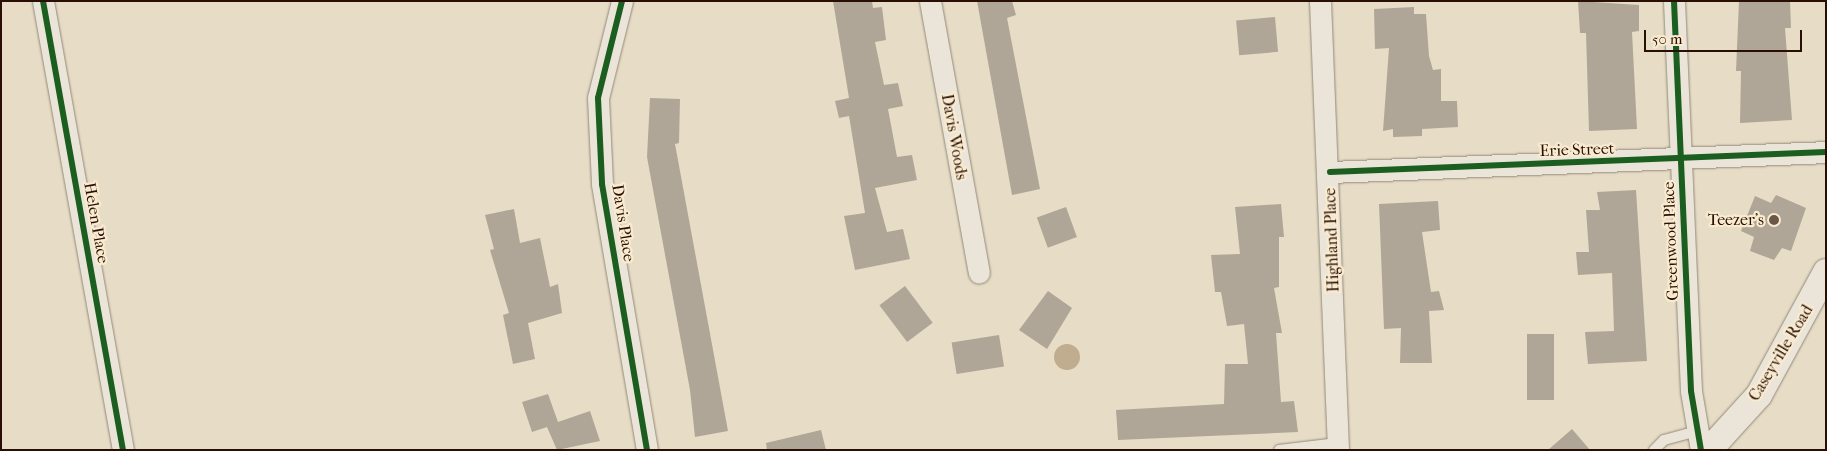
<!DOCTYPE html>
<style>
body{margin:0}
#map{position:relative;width:1827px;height:451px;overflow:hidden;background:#e7dcc5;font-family:"IM FELL French Canon",serif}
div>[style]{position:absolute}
.water>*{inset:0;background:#c0ad90}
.round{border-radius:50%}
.building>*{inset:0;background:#afa697;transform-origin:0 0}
.roads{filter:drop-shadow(0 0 1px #93897b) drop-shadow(0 0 1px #93897b)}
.service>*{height:10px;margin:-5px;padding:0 5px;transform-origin:5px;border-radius:5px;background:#ebe5d9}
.minor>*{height:21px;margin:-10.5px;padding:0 10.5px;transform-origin:10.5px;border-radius:10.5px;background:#ebe5d9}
.tertiary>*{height:26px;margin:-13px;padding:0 13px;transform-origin:13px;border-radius:13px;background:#ebe5d9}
.cycleway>*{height:6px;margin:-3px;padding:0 3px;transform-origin:3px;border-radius:3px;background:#1b5e20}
.dots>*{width:14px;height:14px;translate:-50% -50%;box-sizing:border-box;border:2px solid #f9ebd0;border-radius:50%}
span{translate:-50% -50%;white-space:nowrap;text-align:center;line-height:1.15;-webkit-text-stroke:4.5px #f9ebd0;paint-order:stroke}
.street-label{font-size:16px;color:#280e03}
.poi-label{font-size:16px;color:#280e03}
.right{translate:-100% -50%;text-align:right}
.frame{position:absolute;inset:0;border:2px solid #280e03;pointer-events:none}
.scale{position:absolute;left:1644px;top:30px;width:158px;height:22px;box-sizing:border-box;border:2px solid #280e03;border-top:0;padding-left:6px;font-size:15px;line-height:18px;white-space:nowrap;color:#280e03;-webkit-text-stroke:4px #f9ebd0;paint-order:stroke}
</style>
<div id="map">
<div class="water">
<div class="round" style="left:1054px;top:344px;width:26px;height:26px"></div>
</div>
<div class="building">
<div style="clip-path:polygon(833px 1px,872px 1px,873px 8px,882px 7px,886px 40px,875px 42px,884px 85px,898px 83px,903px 106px,888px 109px,897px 157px,912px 155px,917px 180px,875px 188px,887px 232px,903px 229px,910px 259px,855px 270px,844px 216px,865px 213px,849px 116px,839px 118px,835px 101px,849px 98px)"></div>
<div style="clip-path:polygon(977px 1px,1012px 1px,1016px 15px,1007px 18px,1040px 189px,1012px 195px)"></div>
<div style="clip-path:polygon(1578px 1px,1639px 5px,1639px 31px,1632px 32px,1637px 129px,1589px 131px,1586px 33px,1580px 33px)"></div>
<div style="clip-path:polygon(1739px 1px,1790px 1px,1791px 28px,1785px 28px,1792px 120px,1740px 123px,1741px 71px,1736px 71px)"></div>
<div style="clip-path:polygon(1414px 7px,1414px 14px,1426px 14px,1429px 56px,1433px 70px,1441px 69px,1441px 101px,1457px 101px,1458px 127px,1422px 129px,1422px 136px,1393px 137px,1393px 129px,1383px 131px,1389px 48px,1375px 49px,1374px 9px)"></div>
<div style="left:1275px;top:17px;width:35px;height:39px;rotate:85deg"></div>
<div style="clip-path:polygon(650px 98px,680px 99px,679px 143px,675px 144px,728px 431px,695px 437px,690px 390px,647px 157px)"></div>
<div style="clip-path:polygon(1636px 190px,1647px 361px,1588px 364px,1585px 332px,1614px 331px,1612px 273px,1578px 275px,1576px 252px,1589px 252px,1586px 210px,1600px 210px,1597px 192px)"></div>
<div style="clip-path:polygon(1776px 195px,1806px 208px,1791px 251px,1782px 248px,1774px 260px,1750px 251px,1754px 237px,1741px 231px,1755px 196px,1771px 203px)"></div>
<div style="clip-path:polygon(1438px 201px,1440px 230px,1422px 232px,1431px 292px,1439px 291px,1444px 310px,1429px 311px,1432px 363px,1400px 363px,1401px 328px,1384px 329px,1379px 204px)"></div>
<div style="clip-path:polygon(1281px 204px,1284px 237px,1279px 237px,1279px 287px,1274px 288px,1282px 333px,1276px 333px,1281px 402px,1294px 401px,1298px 432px,1118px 440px,1116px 410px,1224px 404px,1225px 364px,1248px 364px,1244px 324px,1227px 326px,1221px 292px,1215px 292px,1211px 255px,1240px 254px,1235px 207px)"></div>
<div style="left:1066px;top:207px;width:32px;height:31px;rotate:70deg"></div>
<div style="clip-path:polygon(514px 209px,520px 243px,540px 238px,550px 287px,558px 284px,562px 313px,528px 323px,535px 359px,513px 364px,503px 315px,509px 313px,490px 250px,494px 249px,485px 215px)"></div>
<div style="left:905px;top:286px;width:46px;height:32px;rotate:53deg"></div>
<div style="clip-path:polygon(1048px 291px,1072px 308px,1047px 349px,1019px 330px)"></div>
<div style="left:1527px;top:334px;width:27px;height:66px"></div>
<div style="left:999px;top:335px;width:32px;height:48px;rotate:81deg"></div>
<div style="clip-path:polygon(548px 394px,558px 422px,590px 411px,600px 441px,557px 450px,547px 427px,532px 432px,522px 402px)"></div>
<div style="clip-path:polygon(1572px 429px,1590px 450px,1548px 450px)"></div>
<div style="clip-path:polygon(821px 430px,826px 450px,767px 450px,766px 443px)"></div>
</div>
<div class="roads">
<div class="service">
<div style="left:1279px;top:450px;width:59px;rotate:-6.8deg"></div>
<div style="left:1654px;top:450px;width:14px;rotate:-45deg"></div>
<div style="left:1664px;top:440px;width:35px;rotate:-15deg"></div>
</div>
<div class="minor">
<div style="left:43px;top:1px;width:456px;rotate:79.9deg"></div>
<div style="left:622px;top:1px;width:100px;rotate:103.9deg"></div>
<div style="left:598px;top:98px;width:86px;rotate:87.3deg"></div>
<div style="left:602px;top:184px;width:270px;rotate:80.4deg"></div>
<div style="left:930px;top:1px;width:276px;rotate:79.8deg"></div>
<div style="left:1320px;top:1px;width:449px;rotate:87.7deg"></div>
<div style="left:1674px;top:1px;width:390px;rotate:87.5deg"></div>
<div style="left:1691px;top:391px;width:60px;rotate:80.4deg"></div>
<div style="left:1330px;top:172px;width:496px;rotate:-2.3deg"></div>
</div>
<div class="tertiary">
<div style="left:1709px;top:450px;width:74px;rotate:-47.7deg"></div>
<div style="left:1759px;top:395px;width:140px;rotate:-61.4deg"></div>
</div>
</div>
<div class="cycleway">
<div style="left:43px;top:1px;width:456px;rotate:79.9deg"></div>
<div style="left:622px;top:1px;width:100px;rotate:103.9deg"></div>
<div style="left:598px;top:98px;width:86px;rotate:87.3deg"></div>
<div style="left:602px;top:184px;width:270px;rotate:80.4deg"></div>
<div style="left:1674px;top:1px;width:390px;rotate:87.5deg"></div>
<div style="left:1691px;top:391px;width:60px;rotate:80.4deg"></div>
<div style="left:1330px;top:172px;width:496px;rotate:-2.3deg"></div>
</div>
<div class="dots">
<div style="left:1774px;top:220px;background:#6b5647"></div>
</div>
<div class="street-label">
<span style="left:954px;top:137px;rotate:80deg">Davis Woods</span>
<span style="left:1577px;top:150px;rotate:-2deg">Erie Street</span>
<span style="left:96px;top:223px;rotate:80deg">Helen Place</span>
<span style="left:623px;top:223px;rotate:81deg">Davis Place</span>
<span style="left:1332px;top:240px;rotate:-92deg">Highland Place</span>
<span style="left:1671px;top:241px;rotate:-92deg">Greenwood Place</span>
<span style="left:1781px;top:353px;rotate:-59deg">Caseyville Road</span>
</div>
<div class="poi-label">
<span class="right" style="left:1764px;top:220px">Teezer's</span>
</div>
<div class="frame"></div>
<div class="scale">50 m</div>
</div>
